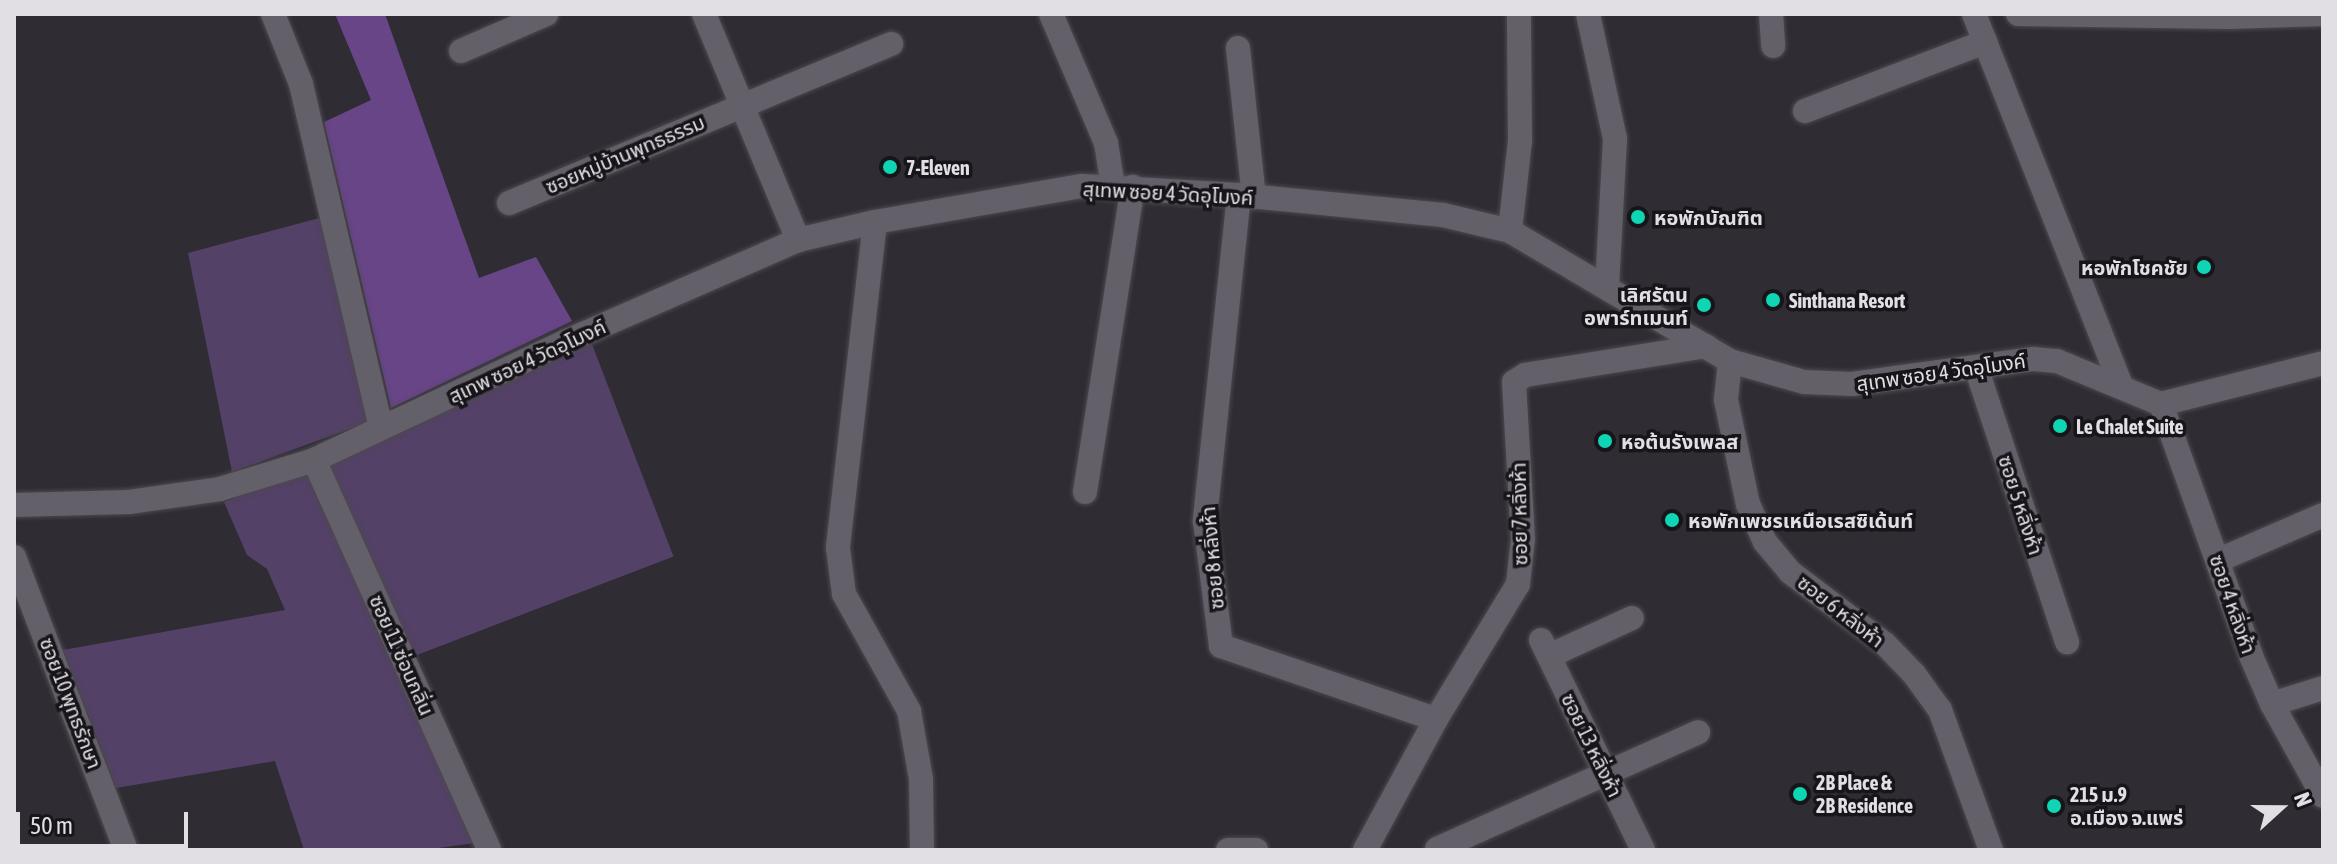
<!DOCTYPE html>
<meta charset="utf-8">
<style>
body{margin:0}
#map{position:relative;width:2337px;height:864px;overflow:hidden;background:#2f2c34;font-family:"Asap Condensed","Noto Sans Thai",sans-serif}
div>[style]{position:absolute}
.green>*{inset:0;background:#544167;transform-origin:0 0}
.forest>*{inset:0;background:#684587}
.roads{filter:drop-shadow(0 0 2px #4c494f) drop-shadow(0 0 2px #4c494f)}
.street>*{height:24px;margin:-12px;padding:0 12px;transform-origin:12px;border-radius:12px;background:#646069}
.dots>*{width:22px;height:22px;translate:-50% -50%;box-sizing:border-box;border:4px solid #171519;border-radius:50%}
span{translate:-50% -50%;white-space:nowrap;text-align:center;line-height:1.15;-webkit-text-stroke:7px #171519;paint-order:stroke}
.street-label{font-size:20px;color:#e1dfe4}
.poi-label{font-size:20px;color:#e1dfe4;font-weight:700}
.left{translate:0 -50%;text-align:left}
.right{translate:-100% -50%;text-align:right}
.frame{position:absolute;inset:0;border:16px solid #e1dfe4;pointer-events:none}
.north{position:absolute;left:2241px;top:768px;width:80px;height:80px;-webkit-text-stroke:6px #171519;paint-order:stroke;rotate:69deg;font-size:22px;font-weight:700;line-height:32px;text-align:center;color:#e1dfe4}
.north::after{content:'';display:block;margin:auto;width:28px;height:36px;background:#e1dfe4;clip-path:polygon(50% 0,100% 100%,50% 72%,0 100%)}
.scale{position:absolute;left:16px;top:812px;width:172px;height:36px;box-sizing:border-box;border:4px solid #e1dfe4;border-top:0;padding-left:10px;font-size:24px;line-height:28px;white-space:nowrap;color:#e1dfe4;-webkit-text-stroke:6px #171519;paint-order:stroke}
</style>
<div id="map">
<div class="green">
<div style="clip-path:polygon(323px 217px,371px 421px,232px 472px,188px 253px)"></div>
<div style="left:590px;top:339px;width:233px;height:292px;rotate:69deg"></div>
<div style="clip-path:polygon(310px 470px,475px 843px,424px 850px,304px 850px,275px 761px,116px 788px,63px 650px,285px 610px,267px 569px,247px 555px,224px 502px)"></div>
</div>
<div class="forest">
<div style="clip-path:polygon(335px 14px,385px 14px,479px 278px,536px 257px,572px 321px,391px 408px,324px 122px,371px 100px)"></div>
</div>
<div class="roads">
<div class="street">
<div style="left:273px;top:14px;width:75px;rotate:68.2deg"></div>
<div style="left:301px;top:84px;width:353px;rotate:76.9deg"></div>
<div style="left:704px;top:14px;width:245px;rotate:67.4deg"></div>
<div style="left:1051px;top:14px;width:140px;rotate:66.9deg"></div>
<div style="left:1106px;top:143px;width:44px;rotate:80.8deg"></div>
<div style="left:1588px;top:14px;width:128px;rotate:77.8deg"></div>
<div style="left:1615px;top:139px;width:147px;rotate:93.1deg"></div>
<div style="left:1771px;top:14px;width:32px;rotate:86deg"></div>
<div style="left:1974px;top:14px;width:400px;rotate:68.4deg"></div>
<div style="left:2018px;top:14px;width:210px;rotate:0.8deg"></div>
<div style="left:2228px;top:17px;width:95px;rotate:-1.8deg"></div>
<div style="left:1238px;top:48px;width:150px;rotate:83.9deg"></div>
<div style="left:461px;top:51px;width:93px;rotate:-23.5deg"></div>
<div style="left:1805px;top:111px;width:193px;rotate:-21deg"></div>
<div style="left:1239px;top:195px;width:328px;rotate:96deg"></div>
<div style="left:1205px;top:521px;width:126px;rotate:82.7deg"></div>
<div style="left:1221px;top:646px;width:227px;rotate:18.8deg"></div>
<div style="left:509px;top:203px;width:414px;rotate:-22.6deg"></div>
<div style="left:875px;top:222px;width:328px;rotate:96.5deg"></div>
<div style="left:838px;top:548px;width:46px;rotate:82.6deg"></div>
<div style="left:844px;top:594px;width:134px;rotate:60.9deg"></div>
<div style="left:909px;top:711px;width:69px;rotate:80deg"></div>
<div style="left:921px;top:779px;width:71px;rotate:89.2deg"></div>
<div style="left:1510px;top:231px;width:91px;rotate:-83.7deg"></div>
<div style="left:1520px;top:141px;width:127px;rotate:-90.5deg"></div>
<div style="left:1730px;top:361px;width:39px;rotate:96deg"></div>
<div style="left:1726px;top:400px;width:106px;rotate:78.1deg"></div>
<div style="left:1748px;top:504px;width:42px;rotate:65.9deg"></div>
<div style="left:1765px;top:542px;width:39px;rotate:50deg"></div>
<div style="left:1790px;top:572px;width:119px;rotate:37.2deg"></div>
<div style="left:1885px;top:644px;width:42px;rotate:46deg"></div>
<div style="left:1914px;top:674px;width:44px;rotate:54.2deg"></div>
<div style="left:1940px;top:710px;width:149px;rotate:70deg"></div>
<div style="left:1976px;top:367px;width:290px;rotate:71.7deg"></div>
<div style="left:2161px;top:404px;width:268px;rotate:70.3deg"></div>
<div style="left:2251px;top:656px;width:52px;rotate:66.4deg"></div>
<div style="left:2272px;top:704px;width:105px;rotate:61deg"></div>
<div style="left:314px;top:460px;width:427px;rotate:65.8deg"></div>
<div style="left:1085px;top:492px;width:309px;rotate:-81.1deg"></div>
<div style="left:14px;top:505px;width:115px;rotate:-1.5deg"></div>
<div style="left:129px;top:502px;width:92px;rotate:-8.1deg"></div>
<div style="left:220px;top:489px;width:98px;rotate:-17.1deg"></div>
<div style="left:314px;top:460px;width:280px;rotate:-25.2deg"></div>
<div style="left:567px;top:341px;width:252px;rotate:-23.6deg"></div>
<div style="left:798px;top:240px;width:79px;rotate:-13.2deg"></div>
<div style="left:875px;top:222px;width:210px;rotate:-9.9deg"></div>
<div style="left:1082px;top:186px;width:157px;rotate:3.3deg"></div>
<div style="left:1239px;top:195px;width:205px;rotate:5.6deg"></div>
<div style="left:1443px;top:215px;width:69px;rotate:13.4deg"></div>
<div style="left:1510px;top:231px;width:256px;rotate:30.6deg"></div>
<div style="left:1730px;top:361px;width:77px;rotate:15.8deg"></div>
<div style="left:1804px;top:382px;width:48px;rotate:2.4deg"></div>
<div style="left:1852px;top:384px;width:183px;rotate:-7.9deg"></div>
<div style="left:2033px;top:359px;width:24px;rotate:5deg"></div>
<div style="left:2057px;top:361px;width:113px;rotate:22.5deg"></div>
<div style="left:2161px;top:404px;width:167px;rotate:-14.2deg"></div>
<div style="left:14px;top:557px;width:314px;rotate:69.1deg"></div>
<div style="left:2219px;top:560px;width:113px;rotate:-23.4deg"></div>
<div style="left:1541px;top:640px;width:233px;rotate:64.1deg"></div>
<div style="left:1549px;top:656px;width:91px;rotate:-24.6deg"></div>
<div style="left:2272px;top:704px;width:53px;rotate:-17.4deg"></div>
<div style="left:1437px;top:849px;width:286px;rotate:-24.1deg"></div>
<div style="left:1228px;top:850px;width:28px"></div>
<div style="left:1365px;top:850px;width:149px;rotate:-61.5deg"></div>
<div style="left:1436px;top:719px;width:158px;rotate:-58.7deg"></div>
<div style="left:1518px;top:584px;width:45px;rotate:-83.7deg"></div>
<div style="left:1523px;top:539px;width:157px;rotate:-93.3deg"></div>
<div style="left:1514px;top:382px;width:13px;rotate:-32deg"></div>
<div style="left:1525px;top:375px;width:183px;rotate:-9.1deg"></div>
</div>
</div>
<div class="dots">
<div style="left:890px;top:167px;background:#0fd5b4"></div>
<div style="left:1638px;top:217px;background:#0fd5b4"></div>
<div style="left:2204px;top:267px;background:#0fd5b4"></div>
<div style="left:1773px;top:300px;background:#0fd5b4"></div>
<div style="left:1704px;top:305px;background:#0fd5b4"></div>
<div style="left:2060px;top:426px;background:#0fd5b4"></div>
<div style="left:1605px;top:441px;background:#0fd5b4"></div>
<div style="left:1672px;top:520px;background:#0fd5b4"></div>
<div style="left:1800px;top:794px;background:#0fd5b4"></div>
<div style="left:2054px;top:806px;background:#0fd5b4"></div>
</div>
<div class="street-label">
<span style="left:625px;top:154px;rotate:-23deg">ซอยหมู่บ้านพุทธธรรม</span>
<span style="left:1168px;top:193px;rotate:3deg">สุเทพ ซอย 4 วัดอุโมงค์</span>
<span style="left:527px;top:361px;rotate:-25deg">สุเทพ ซอย 4 วัดอุโมงค์</span>
<span style="left:1941px;top:372px;rotate:-8deg">สุเทพ ซอย 4 วัดอุโมงค์</span>
<span style="left:2021px;top:505px;rotate:72deg">ซอย 5 หลิ่งห้า</span>
<span style="left:1519px;top:514px;rotate:-91deg">ซอย 7 หลิ่งห้า</span>
<span style="left:1212px;top:558px;rotate:-95deg">ซอย 8 หลิ่งห้า</span>
<span style="left:2233px;top:604px;rotate:71deg">ซอย 4 หลิ่งห้า</span>
<span style="left:1841px;top:611px;rotate:38deg">ซอย 6 หลิ่งห้า</span>
<span style="left:402px;top:655px;rotate:66deg">ซอย 11 ซ่อนกลิ่น</span>
<span style="left:71px;top:703px;rotate:69deg">ซอย 10 พุทธรักษา</span>
<span style="left:1592px;top:745px;rotate:64deg">ซอย 13 หลิ่งห้า</span>
</div>
<div class="poi-label">
<span class="left" style="left:906px;top:167px">7-Eleven</span>
<span class="left" style="left:1654px;top:217px">หอพักบัณฑิต</span>
<span class="right" style="left:2188px;top:267px">หอพักโชคชัย</span>
<span class="right" style="left:1688px;top:306px">เลิศรัตน<br>อพาร์ทเมนท์</span>
<span class="left" style="left:1789px;top:300px">Sinthana Resort</span>
<span class="left" style="left:2076px;top:426px">Le Chalet Suite</span>
<span class="left" style="left:1621px;top:441px">หอต้นรังเพลส</span>
<span class="left" style="left:1688px;top:520px">หอพักเพชรเหนือเรสซิเด้นท์</span>
<span class="left" style="left:1816px;top:794px">2B Place &amp;<br>2B Residence</span>
<span class="left" style="left:2070px;top:806px">215 ม.9<br>อ.เมือง จ.แพร่</span>
</div>
<div class="frame"></div>
<div class="north">N</div>
<div class="scale">50 m</div>
</div>
